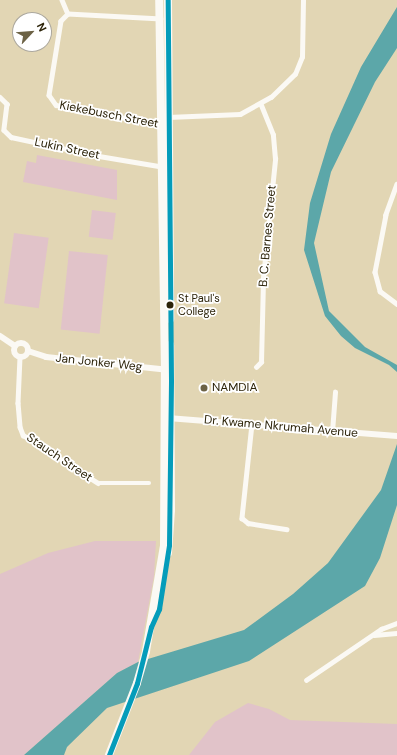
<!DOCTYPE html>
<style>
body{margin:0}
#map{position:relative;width:397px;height:755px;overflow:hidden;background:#e2d6b4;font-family:"DM Sans",sans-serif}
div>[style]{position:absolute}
.green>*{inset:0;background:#e1c3c9;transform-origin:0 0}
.water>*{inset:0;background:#5ca7a9}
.minor>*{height:4.5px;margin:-2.25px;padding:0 2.25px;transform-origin:2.25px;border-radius:2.25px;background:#fbf9f4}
.tertiary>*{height:5.5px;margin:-2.75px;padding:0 2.75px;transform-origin:2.75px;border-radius:2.75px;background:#fbf9f4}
.secondary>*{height:6px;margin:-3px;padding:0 3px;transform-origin:3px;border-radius:3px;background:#fbf9f4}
.secondary>.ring{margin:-3px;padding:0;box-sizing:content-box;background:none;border:6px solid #fbf9f4;border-radius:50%}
.trunk>*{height:8px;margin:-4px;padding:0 4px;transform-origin:4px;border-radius:4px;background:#fbf9f4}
.bus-1>*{height:5px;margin:-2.5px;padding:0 2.5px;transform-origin:2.5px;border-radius:2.5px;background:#049cba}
.dots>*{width:11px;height:11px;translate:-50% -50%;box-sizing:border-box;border:2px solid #fff;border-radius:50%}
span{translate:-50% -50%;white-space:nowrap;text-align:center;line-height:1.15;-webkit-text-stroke:3.5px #fff;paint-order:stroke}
.bus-label{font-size:11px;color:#2c2309}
.left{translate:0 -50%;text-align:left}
.street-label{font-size:12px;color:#2c2309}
.poi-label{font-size:12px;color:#2c2309}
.north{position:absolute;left:12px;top:12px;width:40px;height:40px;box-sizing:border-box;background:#fff;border:1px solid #aba79d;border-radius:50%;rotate:64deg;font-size:11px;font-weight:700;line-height:16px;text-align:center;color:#2c2309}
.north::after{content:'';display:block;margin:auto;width:14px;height:18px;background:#6c6245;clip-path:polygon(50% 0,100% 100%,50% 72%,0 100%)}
</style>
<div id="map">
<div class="green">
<div style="clip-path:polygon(37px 155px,117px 170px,117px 200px,23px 182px,27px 161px,36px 163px)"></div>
<div style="left:92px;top:210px;width:24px;height:27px;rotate:7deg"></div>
<div style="left:14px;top:233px;width:35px;height:71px;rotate:8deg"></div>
<div style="left:69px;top:251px;width:39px;height:79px;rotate:6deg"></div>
<div style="clip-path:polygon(95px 541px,156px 541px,154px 576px,138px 662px,117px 673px,24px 755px,0 755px,0 574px,48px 553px)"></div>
<div style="clip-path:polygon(248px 703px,269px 709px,290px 720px,397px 724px,397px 755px,189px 755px,215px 722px)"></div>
</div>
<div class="water">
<div style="clip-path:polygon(397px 7px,397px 48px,375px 82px,331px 172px,314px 243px,329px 311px,365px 347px,397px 365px,397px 372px,389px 365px,355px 348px,341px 336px,325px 316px,304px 250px,310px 203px,331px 134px,361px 67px)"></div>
<div style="clip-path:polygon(397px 444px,397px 505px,380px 558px,365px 586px,249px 661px,107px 708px,67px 747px,64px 755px,24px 755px,117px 673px,138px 662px,244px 630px,293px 594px,328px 563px,381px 490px)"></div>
</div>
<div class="minor">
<div style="left:62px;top:0;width:15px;rotate:67deg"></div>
<div style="left:161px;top:19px;width:93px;rotate:-176.9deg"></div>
<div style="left:68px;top:14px;width:10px;rotate:135deg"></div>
<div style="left:61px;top:21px;width:75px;rotate:99.2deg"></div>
<div style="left:49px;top:95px;width:12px;rotate:55deg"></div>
<div style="left:56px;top:105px;width:109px;rotate:10.6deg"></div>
<div style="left:0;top:97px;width:10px;rotate:45deg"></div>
<div style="left:7px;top:104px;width:26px;rotate:97deg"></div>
<div style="left:4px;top:130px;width:10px;rotate:45deg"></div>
<div style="left:11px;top:137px;width:90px;rotate:12.2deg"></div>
<div style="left:99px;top:156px;width:66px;rotate:9.6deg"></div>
<div style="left:168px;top:117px;width:72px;rotate:-2.4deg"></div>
<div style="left:240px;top:114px;width:35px;rotate:-29deg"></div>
<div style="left:271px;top:97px;width:33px;rotate:-44deg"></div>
<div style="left:295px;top:74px;width:18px;rotate:-68deg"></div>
<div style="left:302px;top:57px;width:57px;rotate:-89deg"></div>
<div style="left:397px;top:184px;width:33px;rotate:110deg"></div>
<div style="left:386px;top:215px;width:58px;rotate:100.9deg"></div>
<div style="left:375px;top:272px;width:20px;rotate:75deg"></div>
<div style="left:380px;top:291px;width:21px;rotate:37deg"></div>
<div style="left:20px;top:357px;width:46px;rotate:92.5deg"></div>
<div style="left:18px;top:403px;width:24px;rotate:85deg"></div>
<div style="left:20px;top:427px;width:9px;rotate:69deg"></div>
<div style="left:23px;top:435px;width:89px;rotate:32.6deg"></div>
<div style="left:98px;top:483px;width:51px"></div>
<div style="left:256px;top:367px;width:7px;rotate:-45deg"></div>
<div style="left:261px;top:362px;width:84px;rotate:-88.6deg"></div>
<div style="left:263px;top:278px;width:120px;rotate:-84.2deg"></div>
<div style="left:275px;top:159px;width:24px;rotate:-95deg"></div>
<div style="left:273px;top:135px;width:32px;rotate:-112deg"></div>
<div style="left:252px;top:424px;width:95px;rotate:96.1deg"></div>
<div style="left:242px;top:518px;width:8px;rotate:40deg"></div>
<div style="left:248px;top:523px;width:39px;rotate:9deg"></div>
<div style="left:332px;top:432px;width:40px;rotate:-85.7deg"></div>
<div style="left:374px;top:635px;width:23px;rotate:-5deg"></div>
<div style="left:306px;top:680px;width:91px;rotate:-34.2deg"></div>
<div style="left:381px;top:629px;width:17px;rotate:-21deg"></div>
</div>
<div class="tertiary">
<div style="left:168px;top:418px;width:230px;rotate:4.5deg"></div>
</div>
<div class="secondary">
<div style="left:0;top:336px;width:18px;rotate:34deg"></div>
<div class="ring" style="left:14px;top:343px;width:8px;height:8px"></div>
<div style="left:28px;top:351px;width:19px;rotate:18deg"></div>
<div style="left:46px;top:357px;width:124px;rotate:6deg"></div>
</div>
<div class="trunk">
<div style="left:168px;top:0;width:319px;rotate:89.6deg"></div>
<div style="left:168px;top:553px;width:43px;rotate:-86deg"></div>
<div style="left:171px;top:510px;width:165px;rotate:-90.3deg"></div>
<div style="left:109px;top:755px;width:77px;rotate:-68.7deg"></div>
<div style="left:137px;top:683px;width:33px;rotate:-74deg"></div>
<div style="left:146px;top:651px;width:107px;rotate:-80.3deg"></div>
<div style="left:164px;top:546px;width:177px;rotate:-89.7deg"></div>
<div style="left:165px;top:369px;width:369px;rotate:-90.9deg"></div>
</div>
<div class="bus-1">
<div style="left:109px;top:755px;width:77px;rotate:-68.7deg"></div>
<div style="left:137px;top:683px;width:58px;rotate:-76deg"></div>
<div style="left:151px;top:627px;width:20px;rotate:-66deg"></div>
<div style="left:159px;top:609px;width:65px;rotate:-81.1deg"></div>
<div style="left:169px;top:545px;width:165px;rotate:-89.3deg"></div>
<div style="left:171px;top:380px;width:380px;rotate:-90.5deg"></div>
</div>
<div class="dots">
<div style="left:170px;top:305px;background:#2c2309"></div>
<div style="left:204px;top:388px;background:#6c6245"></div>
</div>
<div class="bus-label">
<span class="left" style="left:178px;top:305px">St Paul's<br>College</span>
</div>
<div class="street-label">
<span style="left:109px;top:115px;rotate:11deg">Kiekebusch Street</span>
<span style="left:67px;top:149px;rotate:12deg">Lukin Street</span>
<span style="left:268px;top:236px;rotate:-85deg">B. C. Barnes Street</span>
<span style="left:99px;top:363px;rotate:6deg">Jan Jonker Weg</span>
<span style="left:281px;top:427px;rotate:5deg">Dr. Kwame Nkrumah Avenue</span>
<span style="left:59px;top:458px;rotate:34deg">Stauch Street</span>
</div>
<div class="poi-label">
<span class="left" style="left:212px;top:388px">NAMDIA</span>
</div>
<div class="north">N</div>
</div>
